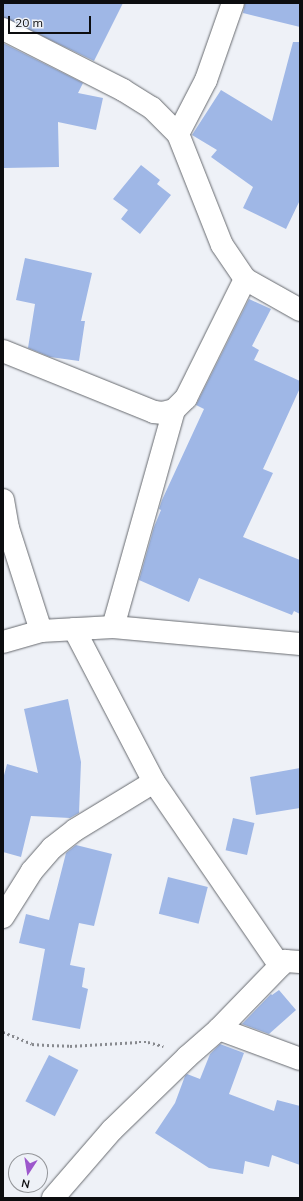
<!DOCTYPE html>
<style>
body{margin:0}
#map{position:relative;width:303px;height:1201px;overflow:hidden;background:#eef1f7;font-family:Mulish,sans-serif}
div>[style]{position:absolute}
.building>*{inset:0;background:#9fb7e6;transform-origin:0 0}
.path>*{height:2.5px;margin-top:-1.25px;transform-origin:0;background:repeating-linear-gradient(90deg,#888a8f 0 2px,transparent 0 5px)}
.roads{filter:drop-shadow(0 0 1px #676a6f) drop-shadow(0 0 1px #676a6f)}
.minor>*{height:22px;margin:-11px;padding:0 11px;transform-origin:11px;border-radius:11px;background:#fff}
span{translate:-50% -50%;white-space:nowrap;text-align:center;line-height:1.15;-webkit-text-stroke:4px #eef1f7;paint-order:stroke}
.frame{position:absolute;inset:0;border:4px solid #0c0d0f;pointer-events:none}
.north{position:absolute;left:8px;top:1153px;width:40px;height:40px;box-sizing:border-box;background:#eef1f7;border:1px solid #94969a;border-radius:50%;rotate:192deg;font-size:11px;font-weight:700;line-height:16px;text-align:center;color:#0c0d0f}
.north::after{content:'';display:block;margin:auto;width:14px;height:18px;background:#9d57cc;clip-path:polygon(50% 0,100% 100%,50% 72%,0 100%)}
.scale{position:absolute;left:8px;top:16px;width:83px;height:18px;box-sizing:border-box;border:2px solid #0c0d0f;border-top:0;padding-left:5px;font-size:12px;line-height:14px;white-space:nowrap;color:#0c0d0f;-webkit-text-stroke:3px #eef1f7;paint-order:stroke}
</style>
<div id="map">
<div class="building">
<div style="clip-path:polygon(3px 3px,123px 3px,94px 61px,3px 17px)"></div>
<div style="clip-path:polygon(245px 3px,300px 3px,300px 27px,243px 13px)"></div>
<div style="clip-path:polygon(293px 42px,300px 42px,300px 200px,286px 229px,243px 208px,253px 187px,211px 157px,217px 150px,192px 135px,221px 90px,272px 121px)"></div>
<div style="clip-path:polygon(3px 43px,83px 83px,78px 93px,103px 98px,96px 130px,58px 122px,59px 167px,3px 168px)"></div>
<div style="clip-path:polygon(141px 165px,160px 180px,157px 184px,171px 195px,140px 234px,121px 219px,128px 210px,113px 199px)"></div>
<div style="clip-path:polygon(25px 258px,92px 273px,81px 321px,85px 321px,79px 361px,50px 357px,28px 348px,35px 304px,16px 300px)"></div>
<div style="clip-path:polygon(249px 299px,271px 309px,252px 346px,259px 350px,254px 360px,300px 381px,300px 388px,263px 469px,273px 473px,243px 537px,300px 560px,300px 614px,294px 611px,292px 615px,199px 578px,189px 602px,139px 580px,154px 527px,161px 510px,159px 509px,162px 500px,204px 409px,196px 405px)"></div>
<div style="clip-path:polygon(68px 699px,81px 762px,79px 813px,70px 818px,31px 816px,21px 857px,3px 852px,3px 779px,7px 764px,38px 773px,24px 709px)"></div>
<div style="clip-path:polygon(300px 768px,300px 808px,256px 815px,250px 777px)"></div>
<div style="left:233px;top:818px;width:22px;height:33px;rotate:13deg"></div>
<div style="clip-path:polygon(76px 845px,112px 854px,94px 926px,79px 923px,70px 965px,85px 968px,82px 987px,88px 989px,80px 1029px,32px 1020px,45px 949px,19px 943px,26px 914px,49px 920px,66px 853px)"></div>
<div style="left:168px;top:877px;width:41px;height:38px;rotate:14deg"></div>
<div style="clip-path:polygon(279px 990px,296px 1010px,269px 1034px,242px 1024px,271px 994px,272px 995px)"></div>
<div style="clip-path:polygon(220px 1044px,244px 1053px,229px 1094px,274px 1111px,277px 1100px,300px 1106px,300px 1165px,272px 1155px,269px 1167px,245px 1161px,243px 1174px,209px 1168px,155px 1133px,175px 1103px,185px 1076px,187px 1074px,200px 1079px,210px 1054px)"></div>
<div style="left:49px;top:1055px;width:33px;height:52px;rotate:27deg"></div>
</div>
<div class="path">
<div style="left:3px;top:1032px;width:31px;rotate:22deg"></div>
<div style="left:32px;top:1044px;width:15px;rotate:4deg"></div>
<div style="left:47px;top:1045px;width:23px;rotate:2deg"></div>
<div style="left:70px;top:1046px;width:69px;rotate:-3.3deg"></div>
<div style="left:139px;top:1042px;width:9px"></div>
<div style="left:148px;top:1042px;width:16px;rotate:15deg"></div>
</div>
<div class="roads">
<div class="minor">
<div style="left:3px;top:29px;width:135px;rotate:26.9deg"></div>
<div style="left:123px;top:90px;width:34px;rotate:32deg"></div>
<div style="left:152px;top:108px;width:37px;rotate:45deg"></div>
<div style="left:178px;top:134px;width:119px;rotate:68.4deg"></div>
<div style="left:222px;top:245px;width:41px;rotate:55.9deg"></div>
<div style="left:245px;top:279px;width:63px;rotate:29.4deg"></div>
<div style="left:178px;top:134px;width:61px;rotate:-62.6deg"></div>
<div style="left:206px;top:80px;width:82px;rotate:-70.7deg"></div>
<div style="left:3px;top:351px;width:163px;rotate:22deg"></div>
<div style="left:154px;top:412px;width:9px;rotate:6deg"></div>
<div style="left:163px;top:413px;width:11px;rotate:-15deg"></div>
<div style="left:174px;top:410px;width:17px;rotate:-45deg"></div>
<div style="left:186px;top:398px;width:133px;rotate:-63.6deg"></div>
<div style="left:3px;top:500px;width:28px;rotate:80deg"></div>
<div style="left:8px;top:528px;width:108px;rotate:72.2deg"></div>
<div style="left:113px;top:627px;width:225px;rotate:-74.3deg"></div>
<div style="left:74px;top:629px;width:173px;rotate:62.4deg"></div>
<div style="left:154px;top:782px;width:223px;rotate:55.6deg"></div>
<div style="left:3px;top:642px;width:40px;rotate:-16deg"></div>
<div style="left:41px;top:631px;width:72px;rotate:-3.2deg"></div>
<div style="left:113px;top:627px;width:188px;rotate:5.2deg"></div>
<div style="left:3px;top:917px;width:54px;rotate:-57.8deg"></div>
<div style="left:32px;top:871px;width:30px;rotate:-49deg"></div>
<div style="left:52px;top:848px;width:29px;rotate:-38deg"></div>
<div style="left:75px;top:830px;width:92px;rotate:-31.3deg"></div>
<div style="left:219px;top:1029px;width:86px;rotate:20.3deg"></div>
<div style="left:53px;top:1198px;width:90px;rotate:-49.1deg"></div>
<div style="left:112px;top:1130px;width:105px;rotate:-44.2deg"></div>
<div style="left:187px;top:1057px;width:43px;rotate:-41.2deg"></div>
<div style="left:219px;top:1029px;width:95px;rotate:-45.9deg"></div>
<div style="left:285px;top:961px;width:15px;rotate:4deg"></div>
</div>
</div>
<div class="frame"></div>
<div class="north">N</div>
<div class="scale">20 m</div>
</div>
